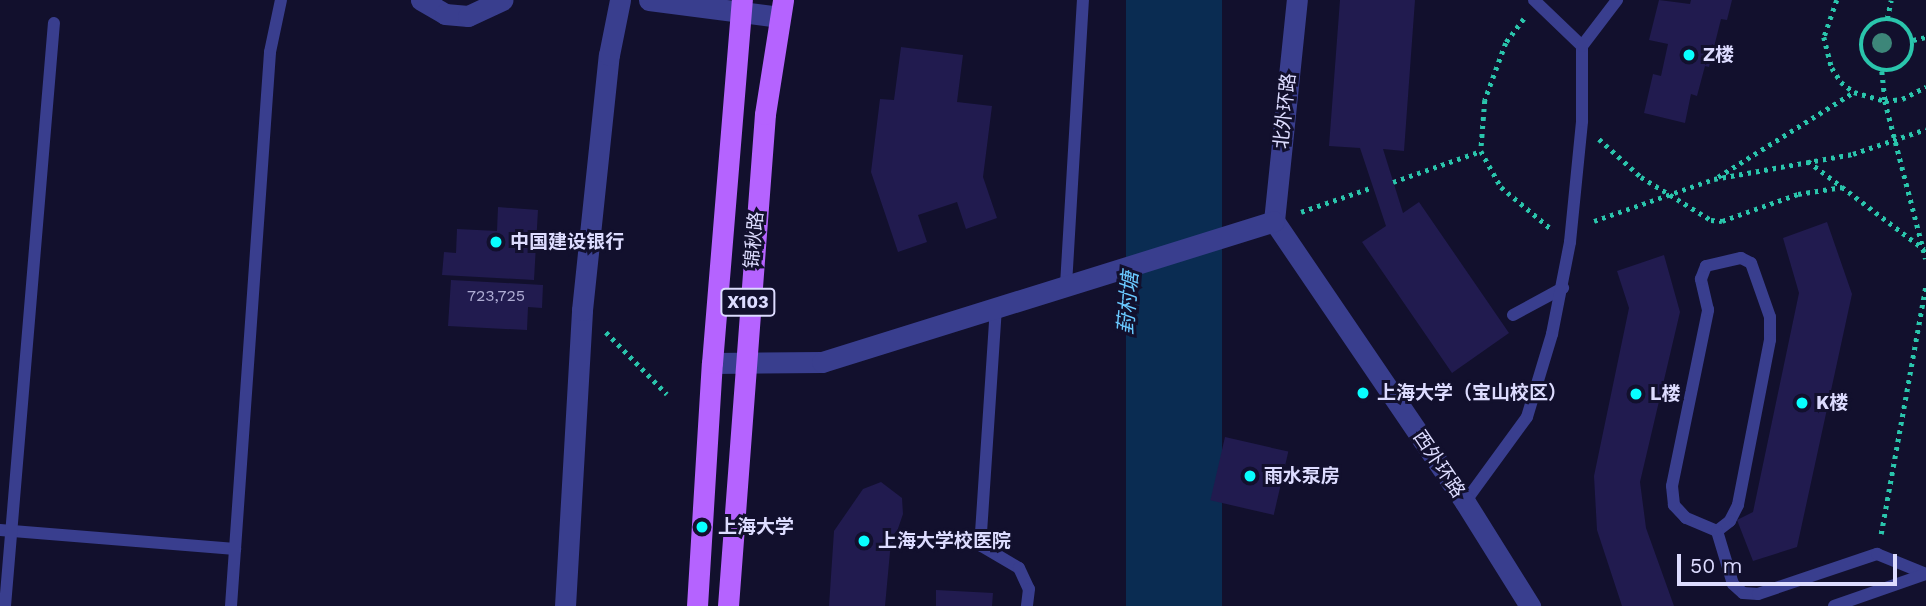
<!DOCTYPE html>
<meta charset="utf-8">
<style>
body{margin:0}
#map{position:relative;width:1926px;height:606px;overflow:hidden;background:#12102d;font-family:"Work Sans","Noto Sans SC",sans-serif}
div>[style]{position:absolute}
.water>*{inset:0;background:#0a2c52;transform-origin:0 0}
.building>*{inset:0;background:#211b4f;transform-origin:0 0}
.path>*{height:4.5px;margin-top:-2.25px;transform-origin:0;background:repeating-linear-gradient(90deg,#2ac5ac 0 3.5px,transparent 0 8.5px)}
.path>.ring{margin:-2.25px;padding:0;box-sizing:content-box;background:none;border:4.5px solid #2ac5ac;border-radius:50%}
.lane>*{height:12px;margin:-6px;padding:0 6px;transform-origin:6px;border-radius:6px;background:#393e8e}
.street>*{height:21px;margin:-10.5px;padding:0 10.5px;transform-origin:10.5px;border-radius:10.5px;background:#393e8e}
.primary>*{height:21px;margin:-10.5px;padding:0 10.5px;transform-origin:10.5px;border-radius:10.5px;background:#b563ff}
.trees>*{width:20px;height:20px;margin:-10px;border-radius:50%;background:#3d8679}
.dots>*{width:19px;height:19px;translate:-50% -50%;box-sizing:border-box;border:4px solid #12102d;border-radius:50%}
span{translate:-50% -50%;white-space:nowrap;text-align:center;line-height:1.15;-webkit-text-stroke:6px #12102d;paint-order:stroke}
.number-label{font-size:16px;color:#aeacd3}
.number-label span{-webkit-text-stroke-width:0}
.shield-label span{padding:2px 5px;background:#12102d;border:2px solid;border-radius:5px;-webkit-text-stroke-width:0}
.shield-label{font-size:18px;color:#dddcff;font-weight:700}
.poi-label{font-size:19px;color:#dddcff;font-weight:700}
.left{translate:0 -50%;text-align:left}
.street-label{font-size:19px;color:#dddcff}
.water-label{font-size:21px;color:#6ac9ff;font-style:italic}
.scale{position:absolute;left:1677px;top:554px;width:220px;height:32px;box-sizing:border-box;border:4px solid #dddcff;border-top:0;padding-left:9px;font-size:21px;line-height:24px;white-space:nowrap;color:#dddcff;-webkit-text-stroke:5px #12102d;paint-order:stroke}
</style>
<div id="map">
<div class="water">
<div style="left:1126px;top:0;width:96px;height:608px"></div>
</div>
<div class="building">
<div style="clip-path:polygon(1340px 0,1415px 0,1404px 151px,1383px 149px,1403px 213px,1419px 202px,1509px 333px,1452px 373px,1362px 242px,1386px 226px,1360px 148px,1329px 146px)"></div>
<div style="clip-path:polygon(1659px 0,1690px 4px,1691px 0,1732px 0,1727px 20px,1721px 19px,1709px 67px,1705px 66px,1697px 96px,1691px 94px,1685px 123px,1644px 113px,1653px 74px,1661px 76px,1668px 44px,1649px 40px)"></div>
<div style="clip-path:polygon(901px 47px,963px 55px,957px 102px,992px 106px,983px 177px,997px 218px,966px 229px,957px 202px,918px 215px,927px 242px,898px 252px,871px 172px,880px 99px,894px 100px)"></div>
<div style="clip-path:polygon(498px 207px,538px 210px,534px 280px,442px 275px,444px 252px,456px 253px,457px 229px,497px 231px)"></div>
<div style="clip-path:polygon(1827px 222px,1852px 294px,1797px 547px,1753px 561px,1737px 520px,1753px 512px,1799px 293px,1783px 238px)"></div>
<div style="clip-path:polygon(1664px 255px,1680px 312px,1640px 482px,1646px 528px,1674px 606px,1622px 606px,1597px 530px,1594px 476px,1629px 308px,1617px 271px)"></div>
<div style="clip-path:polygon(451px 280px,543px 285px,542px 308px,528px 307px,527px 330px,448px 326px)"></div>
<div style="left:1225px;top:437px;width:65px;height:65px;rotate:13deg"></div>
<div style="clip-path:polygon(881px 482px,902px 498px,903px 514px,890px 552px,885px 606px,829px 606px,834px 531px,863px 489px)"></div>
<div style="clip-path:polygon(936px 590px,993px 593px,992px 606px,936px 606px)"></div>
</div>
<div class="path">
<div style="left:1837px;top:0;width:39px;rotate:109deg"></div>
<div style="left:1824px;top:37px;width:32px;rotate:76deg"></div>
<div style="left:1832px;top:68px;width:17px;rotate:57deg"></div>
<div style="left:1841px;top:82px;width:16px;rotate:38deg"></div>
<div style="left:1854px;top:92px;width:32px;rotate:16deg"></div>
<div style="left:1885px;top:101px;width:17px;rotate:-7deg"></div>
<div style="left:1902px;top:99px;width:27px;rotate:-27deg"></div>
<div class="ring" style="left:1861px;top:19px;width:47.5px;height:47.5px"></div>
<div style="left:1524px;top:19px;width:30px;rotate:127deg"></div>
<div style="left:1506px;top:43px;width:61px;rotate:110.2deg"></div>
<div style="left:1485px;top:100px;width:51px;rotate:94.5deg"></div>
<div style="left:1481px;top:151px;width:41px;rotate:60.9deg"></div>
<div style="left:1501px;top:187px;width:64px;rotate:39.9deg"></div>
<div style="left:1887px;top:19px;width:19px;rotate:-78deg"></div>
<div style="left:1913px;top:40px;width:13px;rotate:-13deg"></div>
<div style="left:1882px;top:71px;width:30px;rotate:84deg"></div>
<div style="left:1885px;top:101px;width:163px;rotate:75.5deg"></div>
<div style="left:1599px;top:139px;width:57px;rotate:42.1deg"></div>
<div style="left:1641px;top:177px;width:82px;rotate:31.6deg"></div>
<div style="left:1711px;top:220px;width:11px;rotate:5deg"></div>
<div style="left:1722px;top:221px;width:81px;rotate:-19.6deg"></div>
<div style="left:1798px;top:194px;width:45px;rotate:-9deg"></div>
<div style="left:1808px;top:161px;width:146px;rotate:37.2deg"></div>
<div style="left:1718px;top:177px;width:160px;rotate:-32deg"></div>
<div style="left:1393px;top:182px;width:93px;rotate:-19.4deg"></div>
<div style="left:1301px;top:212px;width:76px;rotate:-19.1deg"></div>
<div style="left:1594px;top:221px;width:127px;rotate:-19.3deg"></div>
<div style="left:1714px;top:179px;width:141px;rotate:-10.2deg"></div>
<div style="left:1853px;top:154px;width:77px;rotate:-18.9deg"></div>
<div style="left:606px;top:332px;width:87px;rotate:45.5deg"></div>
<div style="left:1881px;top:534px;width:255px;rotate:-79.8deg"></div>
</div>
<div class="lane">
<div style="left:1534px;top:0;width:66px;rotate:43.8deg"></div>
<div style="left:1741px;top:258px;width:11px;rotate:27deg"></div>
<div style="left:1751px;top:263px;width:57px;rotate:70.6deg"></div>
<div style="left:1770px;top:317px;width:23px;rotate:90deg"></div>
<div style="left:1770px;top:340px;width:168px;rotate:101deg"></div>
<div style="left:1738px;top:505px;width:18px;rotate:117deg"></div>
<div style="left:1730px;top:521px;width:16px;rotate:142deg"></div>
<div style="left:1717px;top:531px;width:34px;rotate:-157deg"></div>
<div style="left:1686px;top:518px;width:18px;rotate:-133deg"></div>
<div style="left:1674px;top:505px;width:19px;rotate:-96deg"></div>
<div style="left:1672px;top:486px;width:180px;rotate:-78.4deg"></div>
<div style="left:1708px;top:310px;width:32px;rotate:-103deg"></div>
<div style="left:1701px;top:279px;width:14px;rotate:-69deg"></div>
<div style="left:1706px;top:266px;width:36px;rotate:-13deg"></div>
<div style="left:1066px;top:285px;width:286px;rotate:-86.6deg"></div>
<div style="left:996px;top:307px;width:239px;rotate:93.8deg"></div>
<div style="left:980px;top:545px;width:45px;rotate:30.5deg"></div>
<div style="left:1019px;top:568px;width:23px;rotate:65deg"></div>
<div style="left:1029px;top:589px;width:17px;rotate:97deg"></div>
<div style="left:1513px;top:315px;width:57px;rotate:-28.4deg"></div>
<div style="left:1465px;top:502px;width:105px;rotate:-53.9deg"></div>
<div style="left:1527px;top:417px;width:87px;rotate:-73.2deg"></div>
<div style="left:1552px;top:334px;width:94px;rotate:-78.9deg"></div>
<div style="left:1570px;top:242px;width:122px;rotate:-84.3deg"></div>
<div style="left:1582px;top:121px;width:75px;rotate:-90deg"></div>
<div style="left:1582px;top:46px;width:58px;rotate:-52.7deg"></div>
<div style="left:0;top:530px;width:236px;rotate:4.6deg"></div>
<div style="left:1717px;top:531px;width:55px;rotate:73.2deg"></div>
<div style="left:1733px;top:584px;width:13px;rotate:42deg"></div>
<div style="left:1743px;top:593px;width:15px;rotate:4deg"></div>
<div style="left:1758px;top:594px;width:126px;rotate:-18.6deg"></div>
<div style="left:1877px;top:554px;width:53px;rotate:22.2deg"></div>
<div style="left:5px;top:606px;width:585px;rotate:-85.2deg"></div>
<div style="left:231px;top:606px;width:555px;rotate:-85.97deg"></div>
<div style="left:270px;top:52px;width:53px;rotate:-78.1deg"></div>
<div style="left:1834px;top:606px;width:97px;rotate:-19.2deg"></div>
</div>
<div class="street">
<div style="left:421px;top:0;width:28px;rotate:30deg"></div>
<div style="left:445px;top:14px;width:23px;rotate:5deg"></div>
<div style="left:468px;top:16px;width:38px;rotate:-25deg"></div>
<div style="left:649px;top:0;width:132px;rotate:7.4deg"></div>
<div style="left:1274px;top:221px;width:340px;rotate:55.8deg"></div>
<div style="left:1465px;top:502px;width:123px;rotate:58deg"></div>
<div style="left:1274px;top:221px;width:222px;rotate:-84.1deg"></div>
<div style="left:712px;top:363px;width:110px;rotate:-0.5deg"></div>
<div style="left:822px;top:362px;width:473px;rotate:-17.3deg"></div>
<div style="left:565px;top:606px;width:296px;rotate:-86.7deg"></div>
<div style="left:582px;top:310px;width:256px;rotate:-84deg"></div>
<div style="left:609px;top:55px;width:56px;rotate:-78.7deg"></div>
</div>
<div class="primary">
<div style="left:697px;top:606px;width:243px;rotate:-86.5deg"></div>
<div style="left:712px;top:363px;width:364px;rotate:-85.3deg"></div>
<div style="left:728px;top:606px;width:493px;rotate:-85.7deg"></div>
<div style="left:765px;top:114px;width:115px;rotate:-81deg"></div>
</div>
<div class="trees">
<div style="left:1882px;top:43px"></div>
</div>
<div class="dots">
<div style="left:1689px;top:55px;background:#08ffff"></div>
<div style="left:496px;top:242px;background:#08ffff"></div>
<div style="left:1363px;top:393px;background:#08ffff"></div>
<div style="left:1636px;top:394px;background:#08ffff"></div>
<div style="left:1802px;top:403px;background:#08ffff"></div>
<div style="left:1250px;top:476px;background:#08ffff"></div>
<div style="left:702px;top:527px;background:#08ffff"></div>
<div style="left:864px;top:541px;background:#08ffff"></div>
</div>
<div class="number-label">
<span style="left:496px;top:296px">723,725</span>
</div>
<div class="shield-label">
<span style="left:748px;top:302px">X103</span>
</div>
<div class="poi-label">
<span class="left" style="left:1703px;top:55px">Z楼</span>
<span class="left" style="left:510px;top:242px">中国建设银行</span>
<span class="left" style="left:1377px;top:393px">上海大学（宝山校区）</span>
<span class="left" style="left:1650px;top:394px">L楼</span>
<span class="left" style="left:1816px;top:403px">K楼</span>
<span class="left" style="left:1264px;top:476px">雨水泵房</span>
<span class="left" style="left:718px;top:527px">上海大学</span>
<span class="left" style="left:878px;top:541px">上海大学校医院</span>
</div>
<div class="street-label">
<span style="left:1285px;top:111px;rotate:-84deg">北外环路</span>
<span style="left:754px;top:240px;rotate:-85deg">锦秋路</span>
<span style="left:1439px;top:464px;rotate:56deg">西外环路</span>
</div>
<div class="water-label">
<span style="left:1128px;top:303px;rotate:-85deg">葑村塘</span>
</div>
<div class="scale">50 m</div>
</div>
